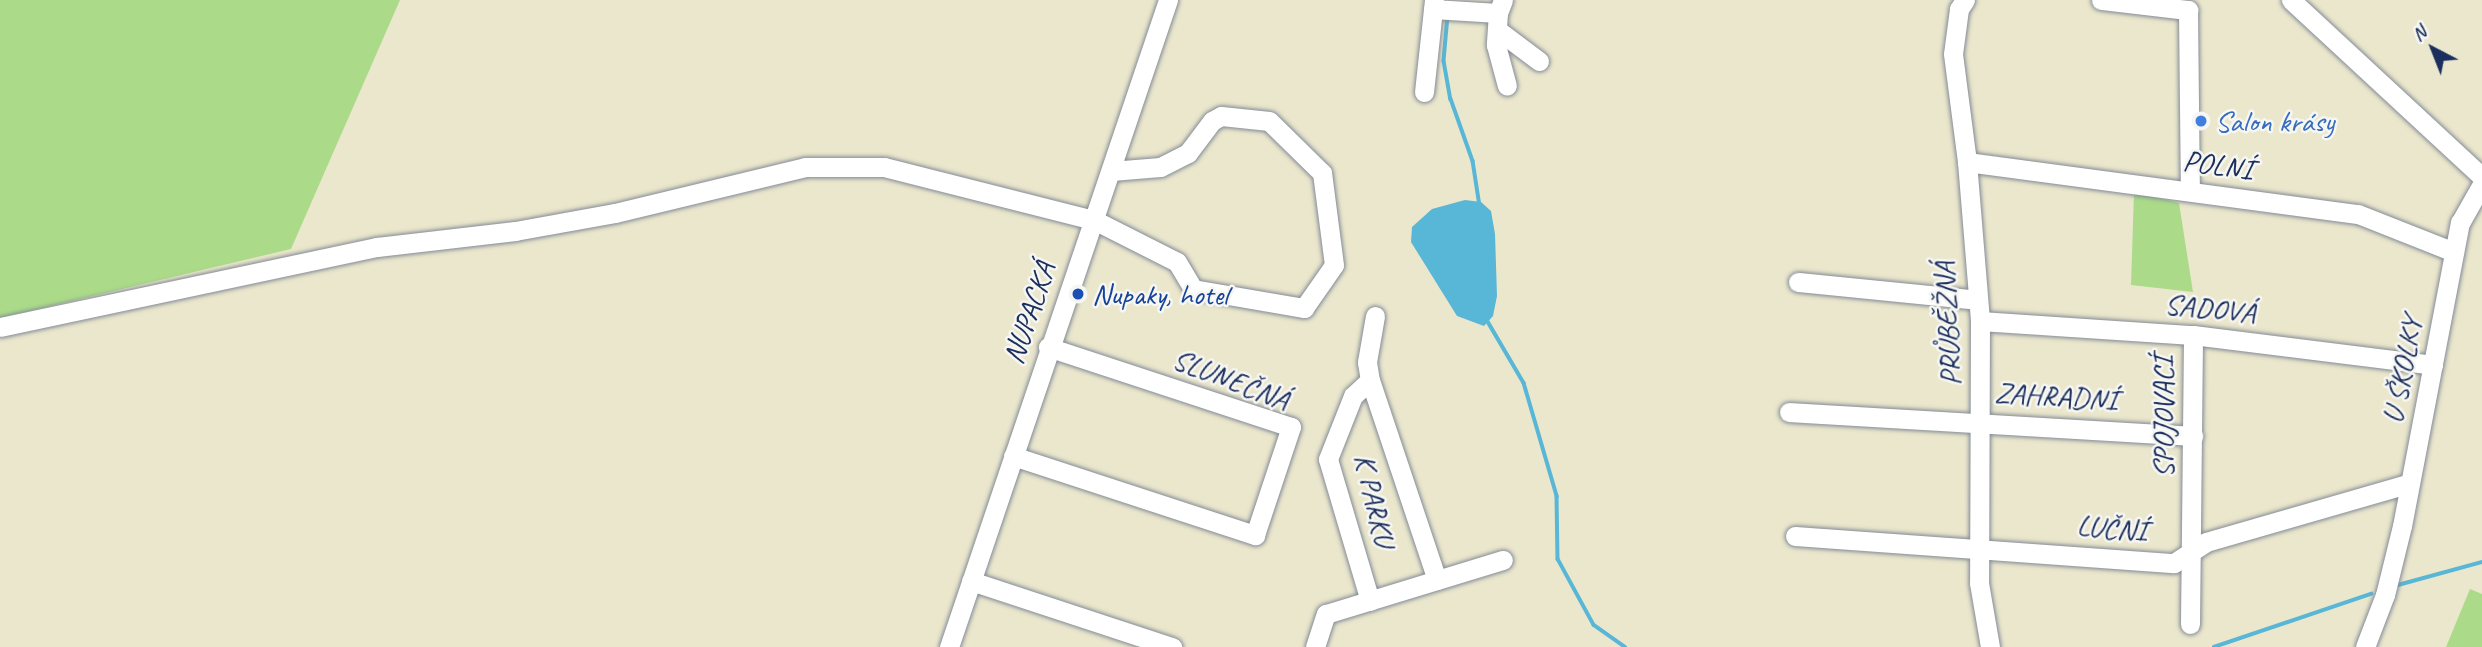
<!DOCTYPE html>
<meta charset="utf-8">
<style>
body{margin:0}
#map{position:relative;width:2482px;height:647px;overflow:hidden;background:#ebe7cd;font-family:Caveat,sans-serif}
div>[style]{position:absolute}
.green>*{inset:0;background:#abdb89}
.water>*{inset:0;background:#58b6d6}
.stream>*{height:3.5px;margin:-1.75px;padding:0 1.75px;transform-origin:1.75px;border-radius:1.75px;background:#58b6d6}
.roads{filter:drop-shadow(0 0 2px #838b96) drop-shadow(0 0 2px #838b96)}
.minor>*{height:19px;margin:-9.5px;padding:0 9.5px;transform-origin:9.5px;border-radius:9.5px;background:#fff}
.dots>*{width:19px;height:19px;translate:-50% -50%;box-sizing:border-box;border:4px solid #f6f6f2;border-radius:50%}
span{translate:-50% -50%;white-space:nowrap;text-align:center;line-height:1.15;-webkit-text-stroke:5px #f6f6f2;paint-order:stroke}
.shop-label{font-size:30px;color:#366cbe}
.left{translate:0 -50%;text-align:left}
.street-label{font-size:30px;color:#1b2f5e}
.transit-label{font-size:30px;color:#164399}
.north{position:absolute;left:2398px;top:14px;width:70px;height:70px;-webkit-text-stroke:5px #f6f6f2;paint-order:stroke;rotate:318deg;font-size:19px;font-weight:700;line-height:28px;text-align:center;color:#1b2f5e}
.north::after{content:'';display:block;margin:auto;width:24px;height:32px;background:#1b2f5e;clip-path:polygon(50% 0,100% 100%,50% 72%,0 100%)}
</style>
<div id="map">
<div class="green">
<div style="clip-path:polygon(0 0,400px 0,291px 249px,0 318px)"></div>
<div style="clip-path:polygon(2134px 192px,2179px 203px,2193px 292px,2131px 285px)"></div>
<div style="clip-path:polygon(2470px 589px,2482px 594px,2482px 647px,2446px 647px)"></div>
</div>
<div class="water">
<div style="clip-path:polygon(1465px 200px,1481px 202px,1491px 211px,1495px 234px,1497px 296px,1493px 316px,1484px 326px,1457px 316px,1411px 242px,1412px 227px,1432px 209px)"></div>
</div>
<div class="stream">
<div style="left:1448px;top:16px;width:45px;rotate:95.1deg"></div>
<div style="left:1444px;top:61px;width:39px;rotate:80deg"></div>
<div style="left:1451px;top:99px;width:66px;rotate:70.5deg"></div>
<div style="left:1473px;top:161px;width:46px;rotate:81.2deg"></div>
<div style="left:1487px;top:320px;width:73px;rotate:59.6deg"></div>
<div style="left:1524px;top:383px;width:118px;rotate:73.7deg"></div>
<div style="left:1557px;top:496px;width:63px;rotate:89.1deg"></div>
<div style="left:1558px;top:559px;width:75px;rotate:61.4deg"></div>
<div style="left:1594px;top:625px;width:38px;rotate:35deg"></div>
<div style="left:2398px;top:585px;width:87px;rotate:-15.3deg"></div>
<div style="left:2214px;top:647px;width:166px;rotate:-18.7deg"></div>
</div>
<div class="roads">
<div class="minor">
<div style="left:1434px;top:0;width:9px;rotate:96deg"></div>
<div style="left:1433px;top:9px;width:65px;rotate:3.5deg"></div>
<div style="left:1503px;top:0;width:14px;rotate:111deg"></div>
<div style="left:1498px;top:13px;width:32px;rotate:94deg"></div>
<div style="left:1496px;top:45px;width:42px;rotate:75deg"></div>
<div style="left:1965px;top:0;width:11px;rotate:124deg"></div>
<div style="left:1959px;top:9px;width:45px;rotate:97.6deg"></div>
<div style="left:1953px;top:54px;width:109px;rotate:82.6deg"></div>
<div style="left:1967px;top:162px;width:160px;rotate:85.3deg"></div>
<div style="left:1980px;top:321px;width:262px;rotate:90.2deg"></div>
<div style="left:1979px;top:583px;width:65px;rotate:80.2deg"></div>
<div style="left:2101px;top:0;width:88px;rotate:6.6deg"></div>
<div style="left:2291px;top:0;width:260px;rotate:42.8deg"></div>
<div style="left:2188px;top:10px;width:181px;rotate:89.4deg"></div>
<div style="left:1499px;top:31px;width:50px;rotate:36.9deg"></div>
<div style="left:1424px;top:92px;width:83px;rotate:-83.8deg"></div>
<div style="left:1967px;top:162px;width:394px;rotate:7.6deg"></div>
<div style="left:2358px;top:214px;width:103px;rotate:21.6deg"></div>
<div style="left:1798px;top:282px;width:180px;rotate:5.7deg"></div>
<div style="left:1375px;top:316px;width:47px;rotate:99.9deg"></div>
<div style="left:1367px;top:362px;width:18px;rotate:81deg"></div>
<div style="left:1370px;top:380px;width:211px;rotate:71.5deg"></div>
<div style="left:1980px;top:321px;width:213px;rotate:3.8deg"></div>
<div style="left:2193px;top:335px;width:242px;rotate:7.1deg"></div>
<div style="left:0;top:327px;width:385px;rotate:-12deg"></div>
<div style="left:377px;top:247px;width:139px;rotate:-6.6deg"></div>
<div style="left:515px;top:231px;width:102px;rotate:-10.2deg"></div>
<div style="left:615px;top:213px;width:195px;rotate:-13.6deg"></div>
<div style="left:805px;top:167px;width:79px"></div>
<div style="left:884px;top:167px;width:217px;rotate:14.2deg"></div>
<div style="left:1094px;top:220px;width:93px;rotate:26.8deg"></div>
<div style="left:1177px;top:262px;width:31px;rotate:59deg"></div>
<div style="left:1193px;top:289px;width:113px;rotate:9.7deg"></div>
<div style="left:1304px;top:308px;width:52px;rotate:-55.1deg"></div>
<div style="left:1334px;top:265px;width:93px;rotate:-97.4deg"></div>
<div style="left:1322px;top:173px;width:74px;rotate:-135.5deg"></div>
<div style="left:1269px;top:121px;width:48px;rotate:-174.1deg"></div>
<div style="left:1221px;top:116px;width:10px;rotate:151deg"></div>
<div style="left:1212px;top:121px;width:40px;rotate:127deg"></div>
<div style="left:1188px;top:153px;width:31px;rotate:153deg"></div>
<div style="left:1160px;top:167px;width:49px;rotate:175.3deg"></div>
<div style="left:1789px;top:412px;width:405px;rotate:3.4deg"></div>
<div style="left:1013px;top:456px;width:255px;rotate:18.1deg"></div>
<div style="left:1255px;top:535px;width:114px;rotate:-71.6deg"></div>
<div style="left:1291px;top:427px;width:256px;rotate:-161.8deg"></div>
<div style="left:1795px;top:536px;width:380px;rotate:4.1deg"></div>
<div style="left:2174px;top:563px;width:38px;rotate:-33deg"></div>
<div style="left:2206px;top:542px;width:212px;rotate:-16.1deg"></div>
<div style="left:971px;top:581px;width:212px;rotate:18.2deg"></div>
<div style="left:1370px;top:601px;width:148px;rotate:-106.5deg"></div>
<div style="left:1328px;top:459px;width:68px;rotate:-68.4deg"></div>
<div style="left:1353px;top:396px;width:23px;rotate:-43deg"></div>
<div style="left:2190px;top:624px;width:289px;rotate:-89.4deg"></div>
<div style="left:949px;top:647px;width:683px;rotate:-71.3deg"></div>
<div style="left:1315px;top:647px;width:35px;rotate:-72deg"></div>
<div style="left:1326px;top:614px;width:185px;rotate:-17deg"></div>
<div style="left:2365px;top:647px;width:56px;rotate:-69deg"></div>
<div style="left:2385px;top:595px;width:71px;rotate:-76.2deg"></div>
<div style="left:2402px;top:526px;width:309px;rotate:-79.2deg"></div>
<div style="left:2460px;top:223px;width:45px;rotate:-60.6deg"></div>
</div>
</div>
<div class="dots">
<div style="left:2201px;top:121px;background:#3f7fe0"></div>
<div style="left:1078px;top:294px;background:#1a4fb4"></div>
</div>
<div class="shop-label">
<span class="left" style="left:2215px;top:121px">Salon krásy</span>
</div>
<div class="street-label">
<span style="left:2218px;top:165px;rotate:8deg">POLNÍ</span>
<span style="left:2210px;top:308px;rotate:6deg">SADOVÁ</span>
<span style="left:1029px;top:313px;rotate:-71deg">NUPACKÁ</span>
<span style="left:1947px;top:324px;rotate:-93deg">PRŮBĚŽNÁ</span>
<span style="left:2402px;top:370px;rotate:-79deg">U ŠKOLKY</span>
<span style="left:1231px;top:379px;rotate:21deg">SLUNEČNÁ</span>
<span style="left:2056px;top:396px;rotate:4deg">ZAHRADNÍ</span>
<span style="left:2163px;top:417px;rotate:-90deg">SPOJOVACÍ</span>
<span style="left:1375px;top:500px;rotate:77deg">K PARKU</span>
<span style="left:2112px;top:528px;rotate:5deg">LUČNÍ</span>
</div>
<div class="transit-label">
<span class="left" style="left:1092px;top:294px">Nupaky, hotel</span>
</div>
<div class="north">N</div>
</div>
